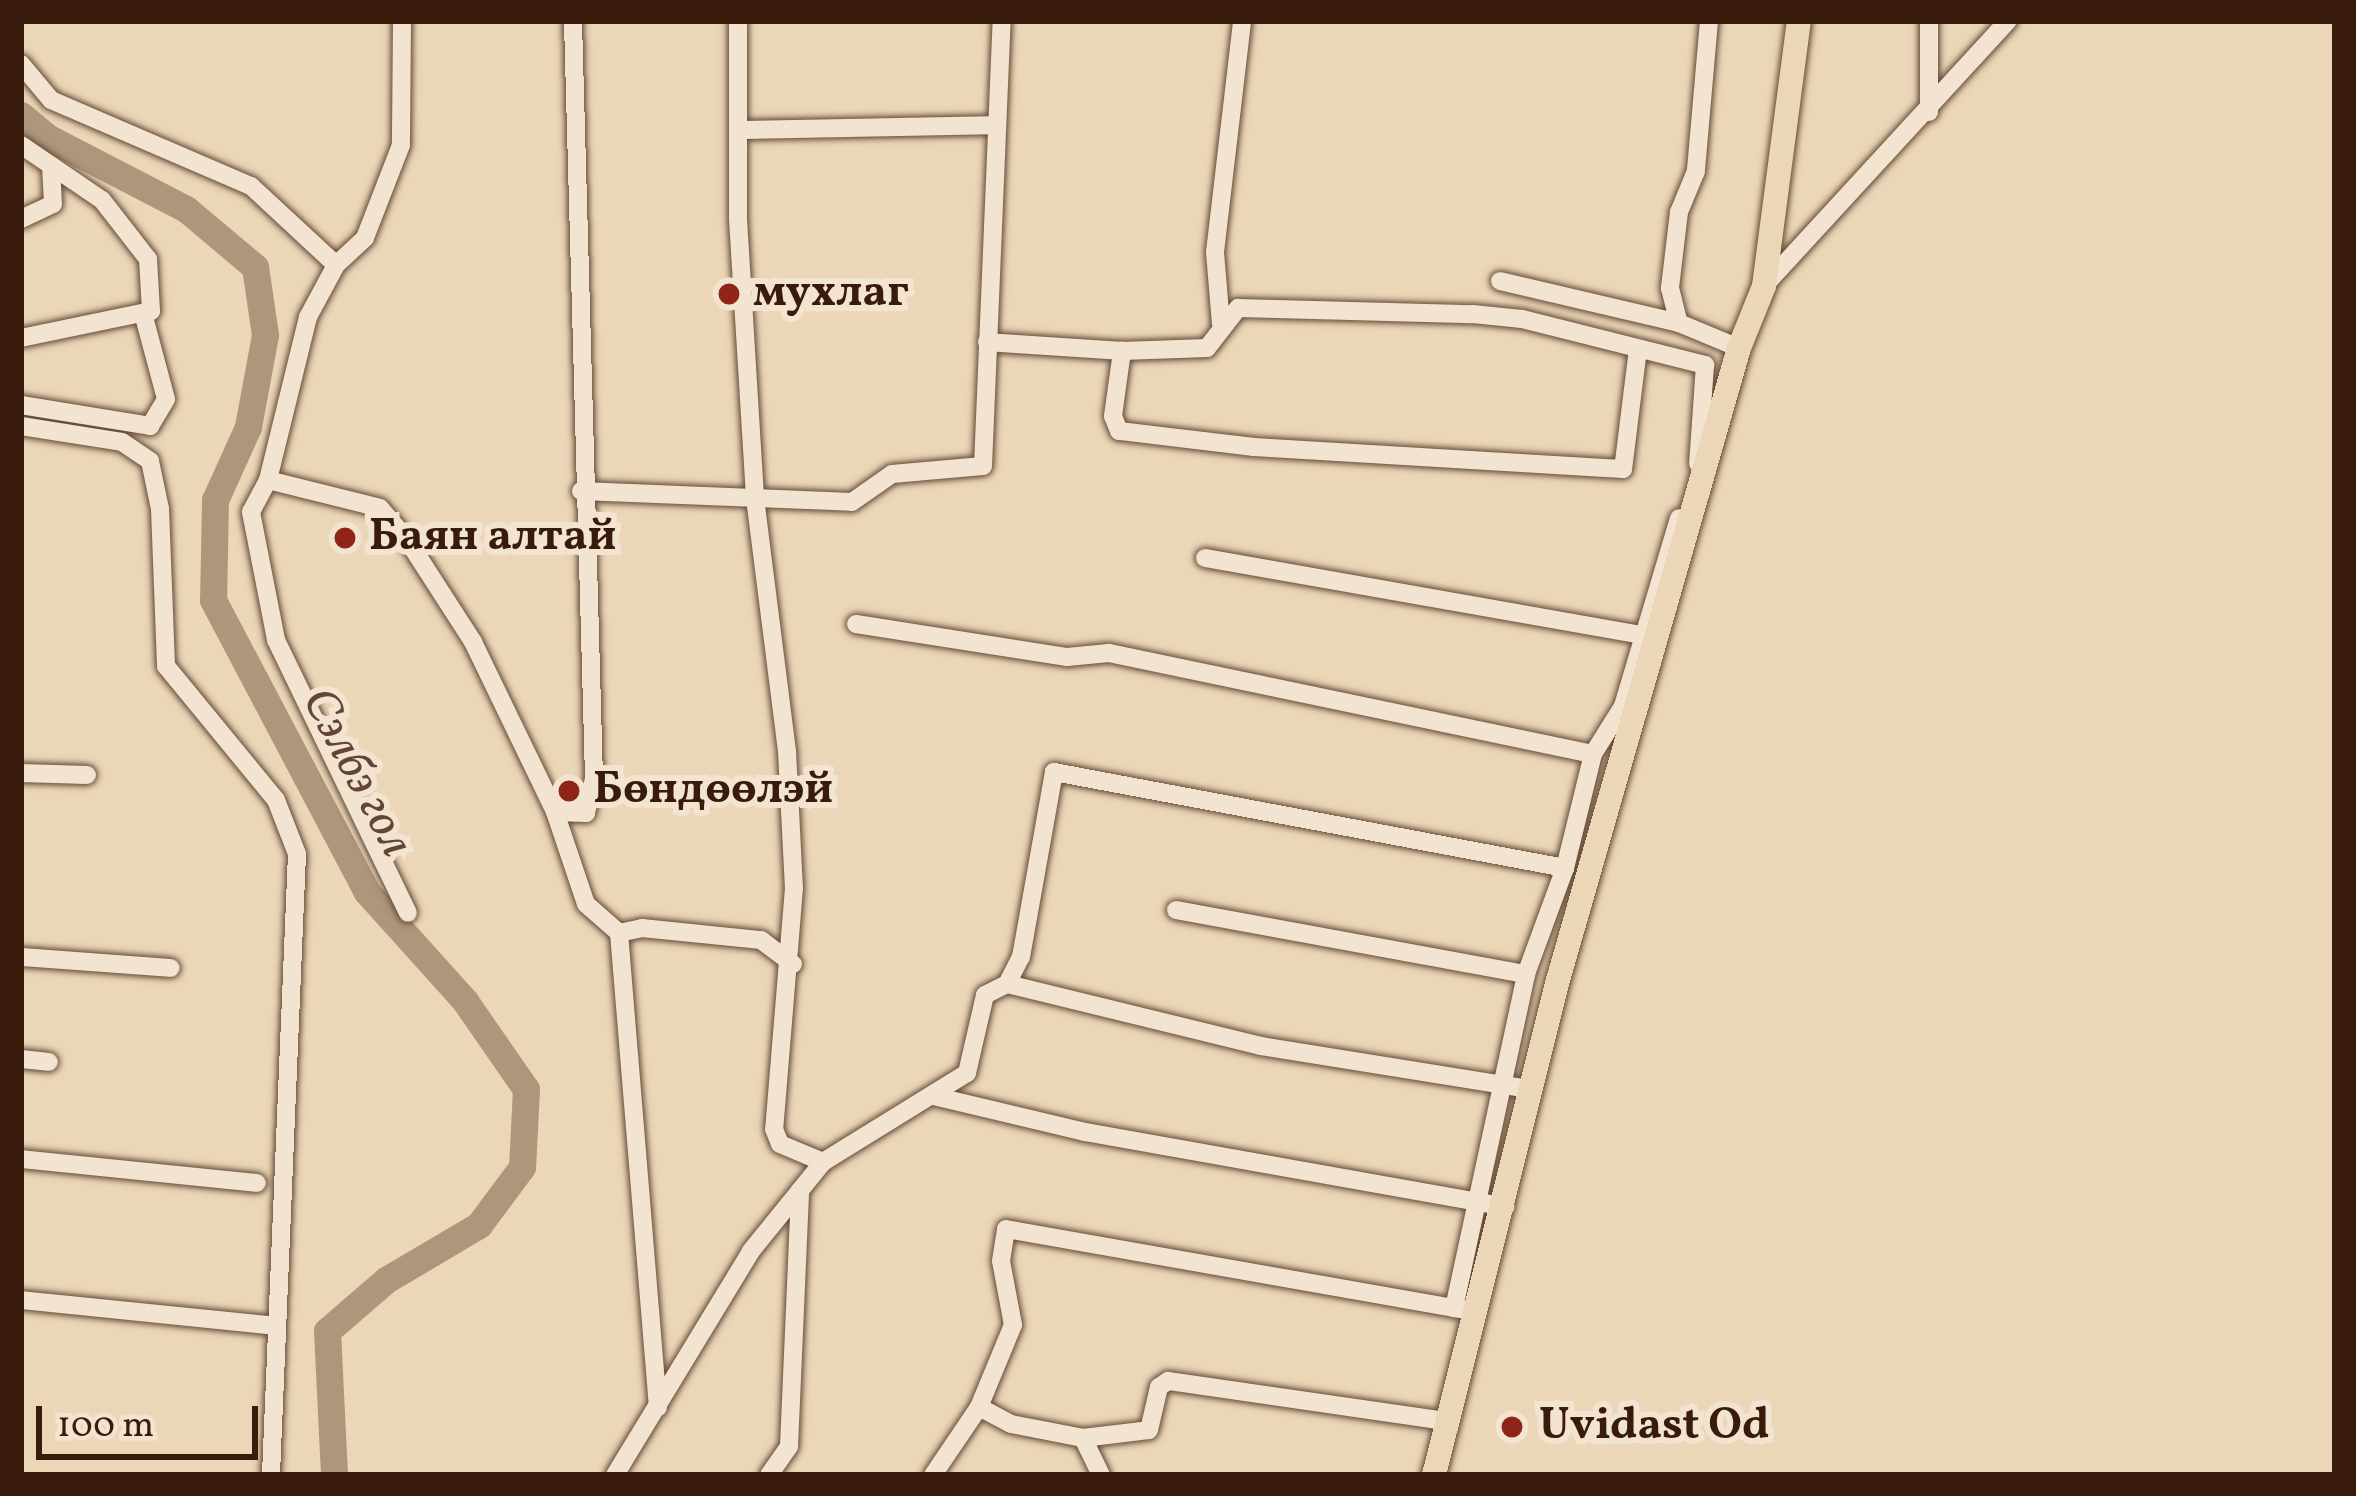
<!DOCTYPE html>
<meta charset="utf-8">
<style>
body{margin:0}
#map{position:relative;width:2356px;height:1496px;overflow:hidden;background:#ebd6b8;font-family:Vollkorn,serif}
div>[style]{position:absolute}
.river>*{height:27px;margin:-13.5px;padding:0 13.5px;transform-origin:13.5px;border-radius:13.5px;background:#ae967d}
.roads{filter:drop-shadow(0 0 3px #654a36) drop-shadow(0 0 3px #654a36)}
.minor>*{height:18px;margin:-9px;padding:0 9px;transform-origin:9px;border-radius:9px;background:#f2e4d1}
.major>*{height:24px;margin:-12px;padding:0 12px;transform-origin:12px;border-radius:12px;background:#ebd6b8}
.dots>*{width:33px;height:33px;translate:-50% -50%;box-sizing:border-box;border:6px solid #f2e4d1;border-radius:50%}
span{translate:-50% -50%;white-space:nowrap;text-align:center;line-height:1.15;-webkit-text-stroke:12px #f2e4d1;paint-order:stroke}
.poi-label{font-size:45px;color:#381b0b;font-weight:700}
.left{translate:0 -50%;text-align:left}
.water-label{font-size:48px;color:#614633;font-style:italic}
.frame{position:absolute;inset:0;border:24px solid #381b0b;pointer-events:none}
.scale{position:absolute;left:36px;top:1406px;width:222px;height:54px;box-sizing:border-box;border:6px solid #381b0b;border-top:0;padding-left:15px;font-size:36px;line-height:42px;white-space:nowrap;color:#381b0b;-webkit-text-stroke:9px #f2e4d1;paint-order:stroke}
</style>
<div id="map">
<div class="river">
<div style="left:21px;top:115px;width:34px;rotate:40deg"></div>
<div style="left:47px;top:137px;width:157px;rotate:27.4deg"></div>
<div style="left:186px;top:209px;width:90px;rotate:40deg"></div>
<div style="left:255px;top:267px;width:69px;rotate:81.6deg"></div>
<div style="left:265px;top:335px;width:94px;rotate:100.5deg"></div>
<div style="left:248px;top:427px;width:80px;rotate:114.3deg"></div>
<div style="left:215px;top:500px;width:100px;rotate:91.1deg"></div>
<div style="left:213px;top:600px;width:330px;rotate:62.2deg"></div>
<div style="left:367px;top:892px;width:147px;rotate:48deg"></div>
<div style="left:465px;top:1001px;width:107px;rotate:55.3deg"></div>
<div style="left:526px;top:1089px;width:78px;rotate:92.9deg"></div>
<div style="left:522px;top:1167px;width:72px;rotate:126.6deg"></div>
<div style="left:479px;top:1225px;width:108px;rotate:149.4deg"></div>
<div style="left:386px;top:1280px;width:78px;rotate:139.2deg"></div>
<div style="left:327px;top:1331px;width:144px;rotate:87.2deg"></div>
</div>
<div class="roads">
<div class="minor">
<div style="left:402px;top:21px;width:124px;rotate:90.5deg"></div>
<div style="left:401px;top:145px;width:100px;rotate:111.2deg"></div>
<div style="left:365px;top:238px;width:40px;rotate:137deg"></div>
<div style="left:336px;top:265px;width:59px;rotate:118.3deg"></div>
<div style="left:308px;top:317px;width:168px;rotate:103.8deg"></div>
<div style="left:268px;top:480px;width:115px;rotate:14deg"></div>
<div style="left:380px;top:508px;width:43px;rotate:49.7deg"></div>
<div style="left:408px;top:541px;width:120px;rotate:57.2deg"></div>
<div style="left:473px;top:642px;width:189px;rotate:64.2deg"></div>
<div style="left:555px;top:812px;width:97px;rotate:71.4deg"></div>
<div style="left:586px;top:904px;width:44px;rotate:41.3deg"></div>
<div style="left:619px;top:933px;width:476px;rotate:85.3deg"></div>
<div style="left:738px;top:21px;width:198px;rotate:90deg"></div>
<div style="left:738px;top:219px;width:280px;rotate:86.5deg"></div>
<div style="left:755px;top:498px;width:255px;rotate:82.8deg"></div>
<div style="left:787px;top:751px;width:137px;rotate:87.1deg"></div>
<div style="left:794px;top:888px;width:242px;rotate:94.7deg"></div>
<div style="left:774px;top:1129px;width:16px;rotate:68deg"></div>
<div style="left:780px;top:1144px;width:47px;rotate:22.7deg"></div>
<div style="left:1709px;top:21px;width:151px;rotate:95deg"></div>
<div style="left:1696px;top:171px;width:44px;rotate:112.5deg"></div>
<div style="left:1679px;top:212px;width:77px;rotate:96.8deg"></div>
<div style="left:1670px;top:288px;width:36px;rotate:76deg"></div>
<div style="left:1679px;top:323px;width:65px;rotate:22.6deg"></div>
<div style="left:21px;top:64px;width:47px;rotate:50.2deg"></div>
<div style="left:51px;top:100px;width:218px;rotate:23.3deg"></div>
<div style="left:251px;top:186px;width:116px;rotate:42.9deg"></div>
<div style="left:1929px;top:112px;width:91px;rotate:-90deg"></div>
<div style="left:738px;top:130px;width:256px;rotate:-1.1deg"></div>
<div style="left:21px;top:145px;width:98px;rotate:34.2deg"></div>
<div style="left:102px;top:200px;width:75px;rotate:52.1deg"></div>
<div style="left:148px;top:259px;width:52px;rotate:86.7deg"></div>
<div style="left:151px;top:311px;width:133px;rotate:168.3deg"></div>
<div style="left:21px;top:219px;width:35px;rotate:-25deg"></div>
<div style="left:53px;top:204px;width:34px;rotate:-93deg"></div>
<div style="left:1500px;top:281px;width:184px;rotate:13.2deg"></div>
<div style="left:1764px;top:286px;width:360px;rotate:-47.4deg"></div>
<div style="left:1221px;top:324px;width:72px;rotate:-94.8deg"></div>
<div style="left:1215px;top:252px;width:233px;rotate:-83.3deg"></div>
<div style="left:987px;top:342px;width:135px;rotate:3.8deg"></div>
<div style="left:1638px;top:349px;width:121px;rotate:97.1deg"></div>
<div style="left:1623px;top:469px;width:370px;rotate:-176.6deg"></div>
<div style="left:1254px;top:447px;width:136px;rotate:-173.2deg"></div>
<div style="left:1119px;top:431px;width:16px;rotate:-112deg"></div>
<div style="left:1113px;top:416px;width:66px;rotate:-82.1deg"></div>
<div style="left:1122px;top:351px;width:85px;rotate:-2deg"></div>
<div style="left:1207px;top:348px;width:51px;rotate:-52.2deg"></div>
<div style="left:1238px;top:308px;width:235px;rotate:1.5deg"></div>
<div style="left:1473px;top:314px;width:49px;rotate:5.8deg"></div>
<div style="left:1522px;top:319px;width:189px;rotate:14.1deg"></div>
<div style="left:1705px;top:365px;width:99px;rotate:94deg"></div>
<div style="left:21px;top:405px;width:131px;rotate:9.2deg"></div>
<div style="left:150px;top:426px;width:31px;rotate:-59deg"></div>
<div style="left:166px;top:399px;width:89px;rotate:-105deg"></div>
<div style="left:21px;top:426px;width:102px;rotate:9deg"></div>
<div style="left:122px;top:442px;width:34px;rotate:34deg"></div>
<div style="left:150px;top:461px;width:49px;rotate:78.2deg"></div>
<div style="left:160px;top:509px;width:157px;rotate:87.8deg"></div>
<div style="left:166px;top:666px;width:173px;rotate:50.6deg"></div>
<div style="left:276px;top:800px;width:58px;rotate:68.7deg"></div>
<div style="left:297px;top:854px;width:622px;rotate:92.4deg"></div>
<div style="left:268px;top:480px;width:36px;rotate:118deg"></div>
<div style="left:251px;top:512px;width:130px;rotate:78.9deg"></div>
<div style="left:276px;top:640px;width:303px;rotate:64.2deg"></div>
<div style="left:581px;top:491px;width:271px;rotate:2.3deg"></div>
<div style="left:852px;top:502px;width:49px;rotate:-35deg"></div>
<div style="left:892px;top:474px;width:91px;rotate:-5deg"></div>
<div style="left:983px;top:466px;width:445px;rotate:-87.6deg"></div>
<div style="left:1205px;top:558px;width:443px;rotate:10deg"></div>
<div style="left:856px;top:624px;width:214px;rotate:8.9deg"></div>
<div style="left:1067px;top:657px;width:42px;rotate:-5.4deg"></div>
<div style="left:1109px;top:653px;width:494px;rotate:11.8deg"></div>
<div style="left:21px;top:773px;width:66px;rotate:1.7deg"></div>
<div style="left:555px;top:812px;width:31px;rotate:2deg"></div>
<div style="left:586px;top:813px;width:36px;rotate:-77deg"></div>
<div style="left:594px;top:778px;width:757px;rotate:-91.59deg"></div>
<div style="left:1176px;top:910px;width:356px;rotate:10.4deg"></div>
<div style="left:619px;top:933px;width:24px;rotate:-12deg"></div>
<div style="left:642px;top:928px;width:120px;rotate:5.8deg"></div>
<div style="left:761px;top:940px;width:40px;rotate:37deg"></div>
<div style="left:21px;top:957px;width:150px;rotate:4.2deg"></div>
<div style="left:1007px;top:984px;width:261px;rotate:13.7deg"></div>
<div style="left:1261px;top:1046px;width:271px;rotate:9.1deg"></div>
<div style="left:21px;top:1059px;width:28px;rotate:6deg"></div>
<div style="left:934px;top:1096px;width:155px;rotate:13.4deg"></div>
<div style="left:1085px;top:1132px;width:427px;rotate:10.1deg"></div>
<div style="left:21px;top:1159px;width:237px;rotate:5.8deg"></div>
<div style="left:21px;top:1300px;width:256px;rotate:5.8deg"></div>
<div style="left:1454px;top:1308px;width:342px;rotate:-77.8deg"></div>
<div style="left:1526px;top:974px;width:113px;rotate:-69.8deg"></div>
<div style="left:1565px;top:868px;width:117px;rotate:-76.2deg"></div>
<div style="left:1593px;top:754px;width:57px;rotate:-58deg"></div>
<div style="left:1623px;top:706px;width:196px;rotate:-73.4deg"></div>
<div style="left:979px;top:1407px;width:36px;rotate:28deg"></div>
<div style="left:1011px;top:1424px;width:73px;rotate:11deg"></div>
<div style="left:1083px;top:1438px;width:41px;rotate:64.1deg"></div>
<div style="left:1083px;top:1438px;width:66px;rotate:-6.9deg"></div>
<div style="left:1149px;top:1430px;width:44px;rotate:-76.9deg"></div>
<div style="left:1159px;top:1387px;width:11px;rotate:-34deg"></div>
<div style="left:1168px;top:1381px;width:280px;rotate:8.2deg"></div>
<div style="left:615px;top:1475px;width:262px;rotate:-58.7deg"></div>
<div style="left:751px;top:1251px;width:114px;rotate:-51deg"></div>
<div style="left:823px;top:1162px;width:169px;rotate:-31.7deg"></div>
<div style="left:967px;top:1073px;width:80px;rotate:-77deg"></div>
<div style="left:985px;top:995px;width:25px;rotate:-27deg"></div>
<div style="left:1007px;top:984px;width:30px;rotate:-63deg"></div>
<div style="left:1021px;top:957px;width:188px;rotate:-79.9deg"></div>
<div style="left:1054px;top:772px;width:520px;rotate:10.64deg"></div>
<div style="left:769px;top:1475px;width:35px;rotate:-55deg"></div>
<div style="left:789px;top:1446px;width:256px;rotate:-87.5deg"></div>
<div style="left:933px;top:1475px;width:82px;rotate:-55.9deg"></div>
<div style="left:979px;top:1407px;width:89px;rotate:-67.5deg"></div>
<div style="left:1013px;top:1325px;width:65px;rotate:-100.6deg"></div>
<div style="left:1001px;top:1261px;width:32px;rotate:-81deg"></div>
<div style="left:1006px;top:1229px;width:465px;rotate:10deg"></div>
</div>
<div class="major">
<div style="left:1434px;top:1475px;width:510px;rotate:-75.94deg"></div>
<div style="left:1558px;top:980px;width:657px;rotate:-74.02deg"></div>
<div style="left:1739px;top:348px;width:67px;rotate:-68deg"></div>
<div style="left:1764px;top:286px;width:267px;rotate:-82.5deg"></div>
</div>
</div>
<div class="dots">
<div style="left:729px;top:294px;background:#8f2418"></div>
<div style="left:345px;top:538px;background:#8f2418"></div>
<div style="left:569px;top:791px;background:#8f2418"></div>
<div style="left:1512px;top:1427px;background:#8f2418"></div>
</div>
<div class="poi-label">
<span class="left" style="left:753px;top:294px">мухлаг</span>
<span class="left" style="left:369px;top:538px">Баян алтай</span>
<span class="left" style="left:593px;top:791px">Бөндөөлэй</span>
<span class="left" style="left:1539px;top:1427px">Uvidast Od</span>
</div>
<div class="water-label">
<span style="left:356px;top:773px;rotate:62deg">Сэлбэ гол</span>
</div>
<div class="frame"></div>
<div class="scale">100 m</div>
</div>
